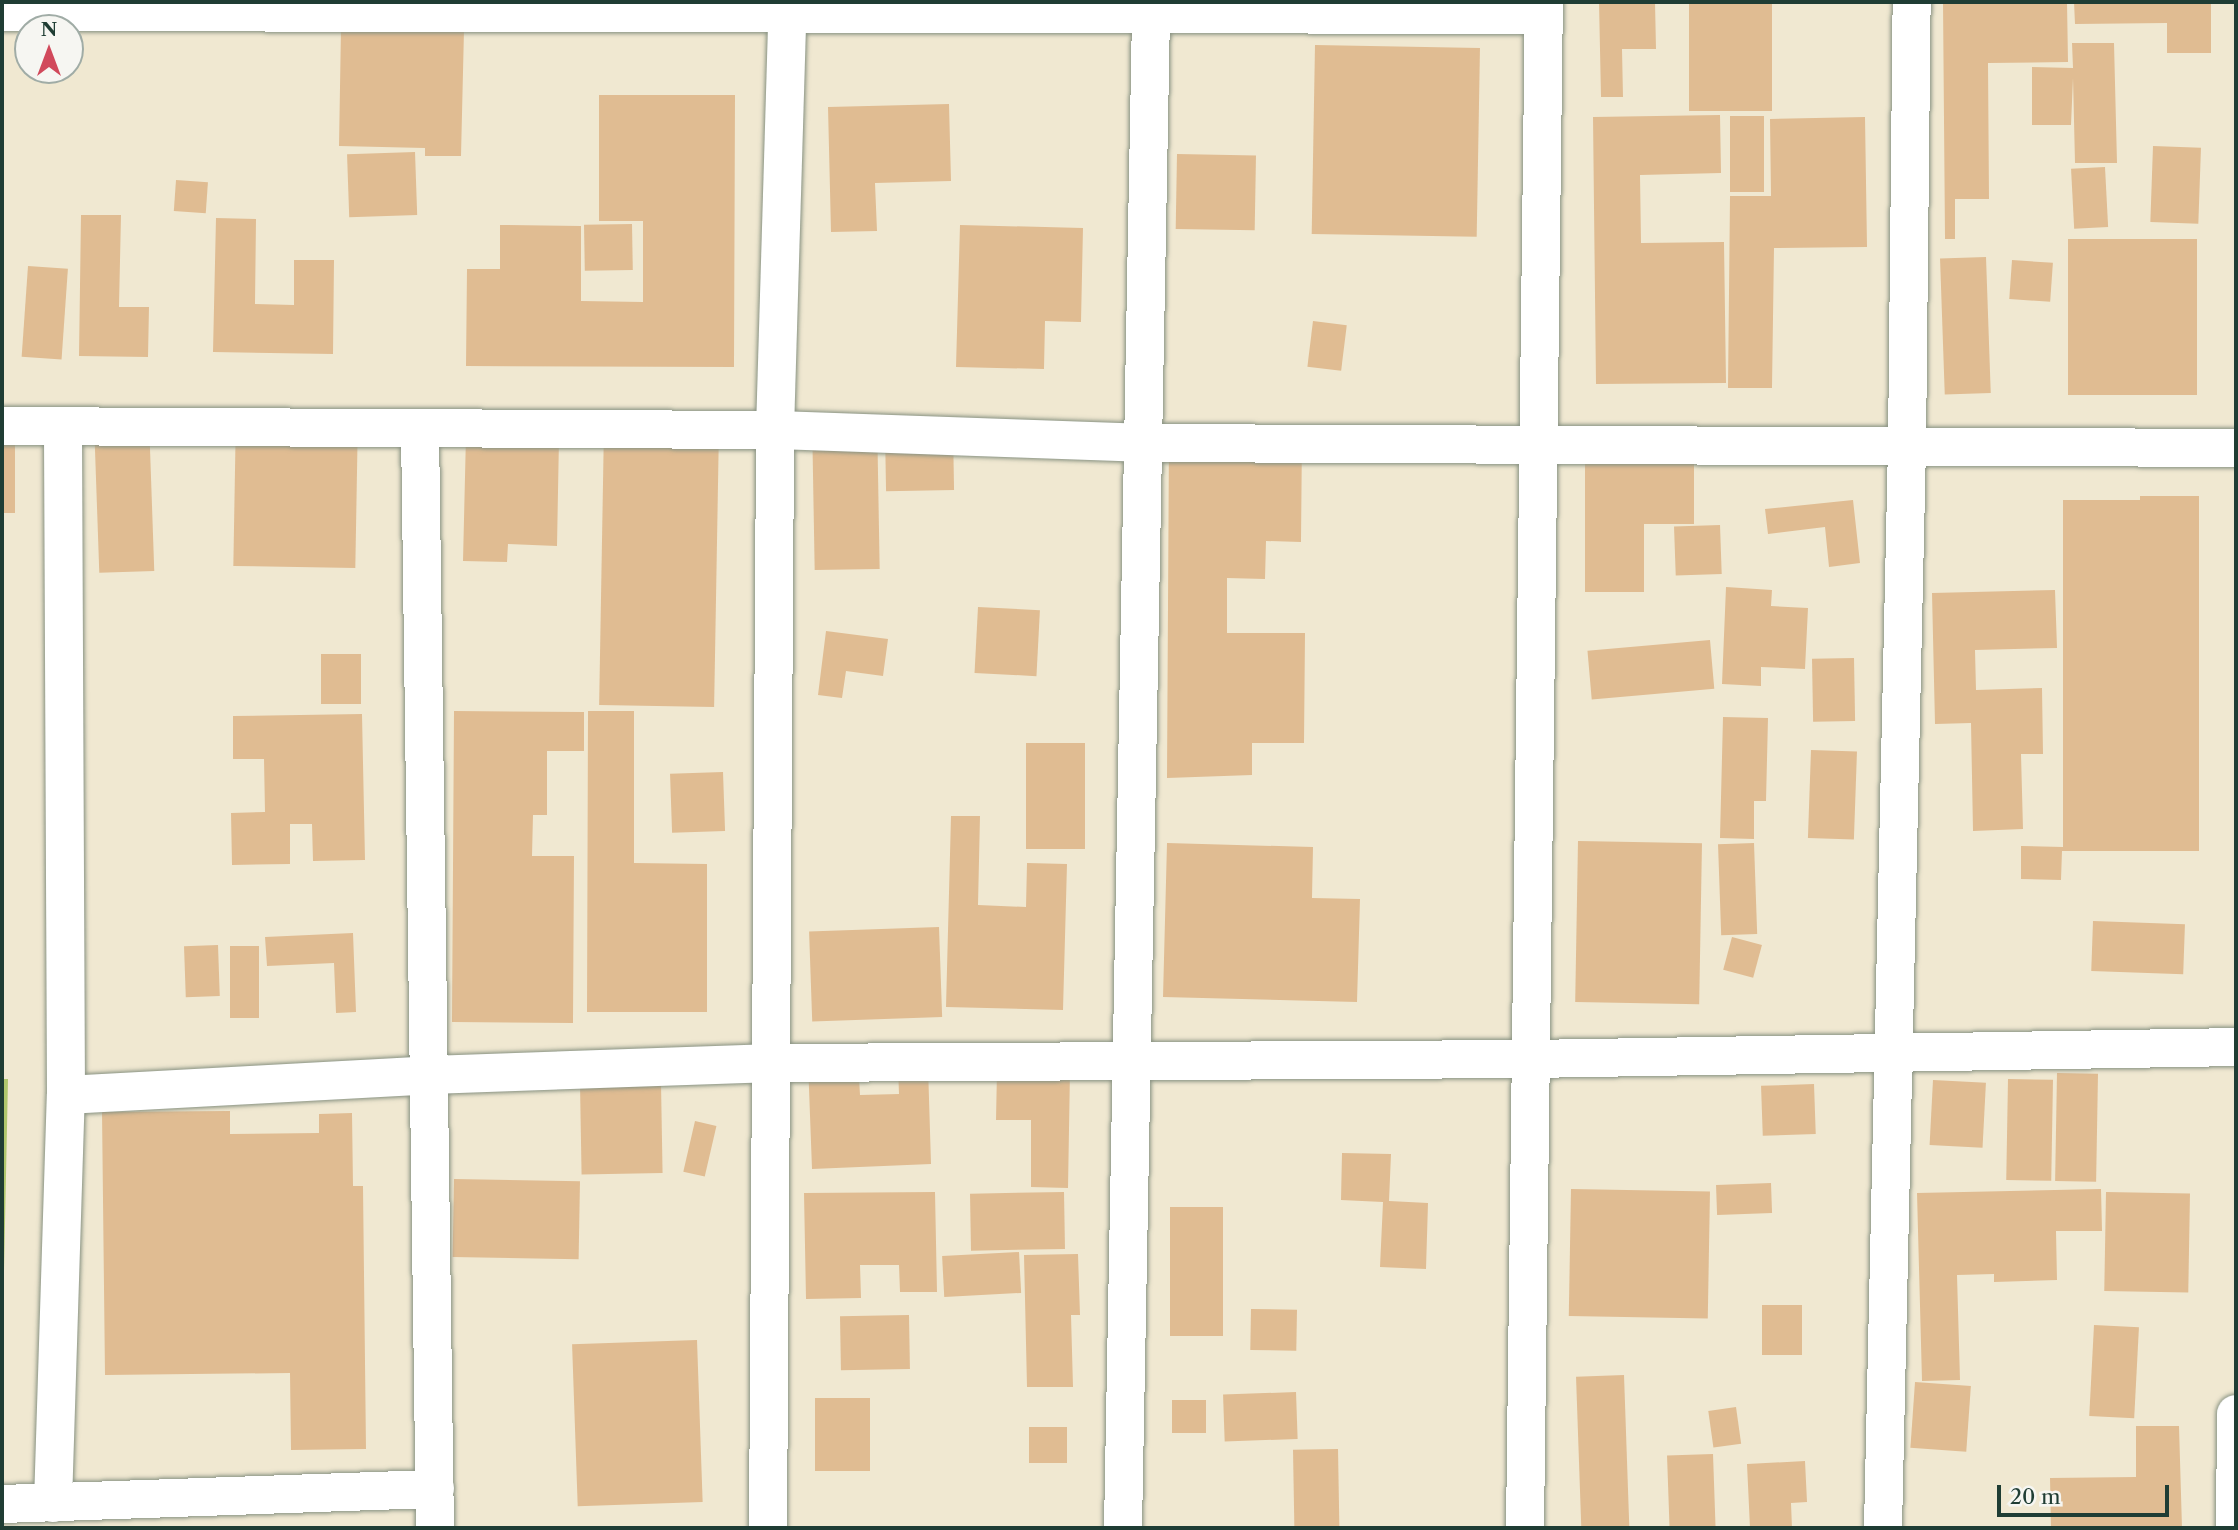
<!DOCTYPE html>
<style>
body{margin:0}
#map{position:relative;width:2238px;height:1530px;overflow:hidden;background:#f0e8d1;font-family:"Libre Caslon Text",serif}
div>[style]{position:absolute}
.green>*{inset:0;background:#b0c76d}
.building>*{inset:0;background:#e0bc92;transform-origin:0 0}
.roads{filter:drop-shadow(0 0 2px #889282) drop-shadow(0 0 2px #889282)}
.street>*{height:38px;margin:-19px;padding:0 19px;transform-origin:19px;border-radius:19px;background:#fff}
span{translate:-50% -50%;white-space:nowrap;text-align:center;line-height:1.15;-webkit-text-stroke:5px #f6f6f2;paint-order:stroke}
.frame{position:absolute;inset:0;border:4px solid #1f3d34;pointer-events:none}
.north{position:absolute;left:14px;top:14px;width:70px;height:70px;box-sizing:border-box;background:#f6f6f2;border:2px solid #a0aca6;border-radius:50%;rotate:0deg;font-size:19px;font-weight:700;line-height:28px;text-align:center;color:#1f3d34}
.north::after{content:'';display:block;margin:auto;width:24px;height:32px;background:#d1495b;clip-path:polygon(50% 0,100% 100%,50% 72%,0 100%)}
.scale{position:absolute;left:1997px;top:1485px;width:172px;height:32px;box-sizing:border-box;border:4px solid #1f3d34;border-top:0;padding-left:9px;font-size:21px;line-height:24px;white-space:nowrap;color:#1f3d34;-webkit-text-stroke:5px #f6f6f2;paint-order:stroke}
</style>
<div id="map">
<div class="green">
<div style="clip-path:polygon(2px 1079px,8px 1079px,2px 1368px)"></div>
</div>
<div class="building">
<div style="clip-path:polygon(1599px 2px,1655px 2px,1656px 49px,1622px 49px,1623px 97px,1601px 97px)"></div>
<div style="left:1689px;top:2px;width:83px;height:109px"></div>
<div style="clip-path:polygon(1943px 2px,2067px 2px,2068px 62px,1988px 63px,1989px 199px,1955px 199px,1955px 239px,1945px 239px)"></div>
<div style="clip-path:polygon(2074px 2px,2211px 2px,2211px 53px,2167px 53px,2167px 23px,2075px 24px)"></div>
<div style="clip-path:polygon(341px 28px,464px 30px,461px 156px,425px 156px,425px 148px,339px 146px)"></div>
<div style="clip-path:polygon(2072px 43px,2114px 43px,2117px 163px,2075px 163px,2073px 78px,2071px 125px,2032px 125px,2032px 67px,2073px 68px)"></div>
<div style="left:1315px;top:45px;width:165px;height:189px;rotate:1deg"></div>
<div style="clip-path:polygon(599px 95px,735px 95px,734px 367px,466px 366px,467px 269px,500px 269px,500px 225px,581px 226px,581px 301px,643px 302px,643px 221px,599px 221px)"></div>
<div style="clip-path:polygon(949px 104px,951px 181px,875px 183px,877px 231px,831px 232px,828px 107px)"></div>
<div style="clip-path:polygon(1720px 115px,1721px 173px,1640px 175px,1641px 243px,1724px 242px,1726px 383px,1596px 384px,1593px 117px)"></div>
<div style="left:1730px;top:116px;width:34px;height:76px"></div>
<div style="clip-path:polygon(1865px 117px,1867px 247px,1774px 248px,1772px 388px,1728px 388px,1730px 196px,1771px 196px,1770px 119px)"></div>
<div style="left:2153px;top:146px;width:48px;height:76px;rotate:2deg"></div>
<div style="left:415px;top:152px;width:63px;height:68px;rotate:88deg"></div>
<div style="left:1177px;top:154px;width:79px;height:75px;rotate:1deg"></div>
<div style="left:2105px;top:167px;width:60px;height:34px;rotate:87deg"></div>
<div style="left:176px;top:180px;width:32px;height:31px;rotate:4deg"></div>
<div style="clip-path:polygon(81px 215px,121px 215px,119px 307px,149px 307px,148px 357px,79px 356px)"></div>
<div style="clip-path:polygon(216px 218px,256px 219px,255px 304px,294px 305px,294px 260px,334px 260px,333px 354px,213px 352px)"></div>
<div style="left:632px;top:224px;width:46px;height:48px;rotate:89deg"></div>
<div style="clip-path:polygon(960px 225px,1083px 228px,1081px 322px,1045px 321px,1044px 369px,956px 367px)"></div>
<div style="left:2068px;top:239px;width:129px;height:156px"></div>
<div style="left:1986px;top:257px;width:136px;height:46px;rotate:88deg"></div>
<div style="left:2012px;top:260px;width:41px;height:39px;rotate:4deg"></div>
<div style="left:28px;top:266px;width:40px;height:91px;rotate:4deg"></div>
<div style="left:1313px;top:321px;width:34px;height:46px;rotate:7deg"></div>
<div style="left:236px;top:413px;width:122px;height:153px;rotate:1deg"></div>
<div style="left:877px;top:416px;width:153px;height:65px;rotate:89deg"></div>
<div style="left:149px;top:420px;width:151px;height:55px;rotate:88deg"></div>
<div style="left:604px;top:426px;width:115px;height:279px;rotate:1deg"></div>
<div style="left:2px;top:429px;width:13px;height:84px"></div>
<div style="left:953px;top:430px;width:60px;height:68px;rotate:89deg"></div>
<div style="clip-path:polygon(1169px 434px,1302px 435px,1301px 542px,1266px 541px,1265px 579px,1227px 578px,1227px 633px,1305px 633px,1304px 743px,1252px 743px,1252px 775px,1167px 778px)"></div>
<div style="clip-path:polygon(466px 435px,559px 438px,557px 546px,508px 544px,507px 562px,463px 561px)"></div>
<div style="clip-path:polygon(1585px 438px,1694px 438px,1694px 524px,1644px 524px,1644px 592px,1585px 592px)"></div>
<div style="clip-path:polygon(2140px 496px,2199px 496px,2199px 851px,2062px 851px,2061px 880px,2021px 879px,2021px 846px,2063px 847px,2063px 500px,2140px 500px)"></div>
<div style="clip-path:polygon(1853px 500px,1860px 563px,1829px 567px,1825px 527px,1768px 534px,1765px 509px)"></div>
<div style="left:1720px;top:525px;width:49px;height:46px;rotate:88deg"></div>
<div style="clip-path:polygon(1726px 587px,1772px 590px,1771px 606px,1808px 608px,1805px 669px,1761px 667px,1761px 686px,1722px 684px)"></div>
<div style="clip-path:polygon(2055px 590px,2057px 648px,1975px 650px,1976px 690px,2042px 688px,2043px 754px,2021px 754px,2023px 829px,1973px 831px,1971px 723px,1935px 724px,1932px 593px)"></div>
<div style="left:978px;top:607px;width:62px;height:66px;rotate:3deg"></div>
<div style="clip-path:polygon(826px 631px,888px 639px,883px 676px,846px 671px,842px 698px,818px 695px)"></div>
<div style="left:1710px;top:640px;width:49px;height:123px;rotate:85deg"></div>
<div style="left:321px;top:654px;width:40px;height:50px"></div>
<div style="left:1854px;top:658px;width:63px;height:42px;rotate:89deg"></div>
<div style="clip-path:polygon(454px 711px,584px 712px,584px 751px,547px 751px,547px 815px,533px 815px,532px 856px,574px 856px,573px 1023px,452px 1022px)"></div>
<div style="clip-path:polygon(588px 711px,634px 711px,634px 863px,707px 864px,707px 1012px,587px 1012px)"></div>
<div style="clip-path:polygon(362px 714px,365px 860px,313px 861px,312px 824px,290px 824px,290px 864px,232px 865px,231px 813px,265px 812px,264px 759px,233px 759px,233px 716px)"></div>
<div style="clip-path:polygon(1723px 717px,1768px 718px,1766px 801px,1754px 801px,1754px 839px,1720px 838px)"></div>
<div style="left:1026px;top:743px;width:59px;height:106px"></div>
<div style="left:1811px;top:750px;width:46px;height:88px;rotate:2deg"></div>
<div style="left:723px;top:772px;width:59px;height:53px;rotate:88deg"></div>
<div style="clip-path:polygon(951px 816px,980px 816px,978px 905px,1026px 907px,1027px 863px,1067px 864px,1063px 1010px,946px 1007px)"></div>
<div style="left:1578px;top:841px;width:124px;height:161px;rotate:1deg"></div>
<div style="clip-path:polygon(1167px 843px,1313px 847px,1312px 898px,1360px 899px,1357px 1002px,1163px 997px)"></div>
<div style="left:1754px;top:843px;width:91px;height:36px;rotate:88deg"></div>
<div style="left:2093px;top:921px;width:92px;height:50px;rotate:2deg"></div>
<div style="left:939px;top:927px;width:90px;height:130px;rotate:88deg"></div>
<div style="clip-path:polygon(353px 933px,356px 1012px,336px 1013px,334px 963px,267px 966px,265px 937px)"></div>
<div style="left:1732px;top:937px;width:31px;height:34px;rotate:15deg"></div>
<div style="left:218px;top:945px;width:51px;height:34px;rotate:88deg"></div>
<div style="left:230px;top:946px;width:29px;height:72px"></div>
<div style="clip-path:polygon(858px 1060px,860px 1095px,899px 1094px,898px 1067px,928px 1066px,931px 1164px,812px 1169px,808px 1062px)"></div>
<div style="clip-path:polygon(997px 1070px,1070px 1071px,1068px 1188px,1031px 1187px,1031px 1120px,996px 1120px)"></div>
<div style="left:2057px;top:1073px;width:41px;height:108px;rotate:1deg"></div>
<div style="left:2008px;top:1079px;width:45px;height:101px;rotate:1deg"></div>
<div style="left:1933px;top:1080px;width:53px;height:65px;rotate:3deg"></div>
<div style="left:661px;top:1083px;width:90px;height:81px;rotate:89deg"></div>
<div style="left:1814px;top:1084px;width:50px;height:53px;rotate:88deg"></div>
<div style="clip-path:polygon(230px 1111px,230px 1134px,319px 1133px,319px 1114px,352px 1113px,353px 1186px,363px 1186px,366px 1449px,291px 1450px,290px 1373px,105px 1375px,102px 1112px)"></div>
<div style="left:695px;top:1121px;width:22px;height:52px;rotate:13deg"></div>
<div style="clip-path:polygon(1342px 1153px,1391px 1154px,1389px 1201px,1428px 1203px,1426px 1269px,1380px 1267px,1383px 1202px,1341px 1200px)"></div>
<div style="left:454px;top:1179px;width:126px;height:78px;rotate:1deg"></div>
<div style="left:1771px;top:1183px;width:30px;height:55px;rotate:88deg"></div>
<div style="left:1571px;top:1189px;width:139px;height:127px;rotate:1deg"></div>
<div style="clip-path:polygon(2101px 1189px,2102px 1231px,2056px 1231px,2057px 1280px,1994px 1282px,1994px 1274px,1957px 1275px,1960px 1380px,1922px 1381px,1917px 1193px)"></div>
<div style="clip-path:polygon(935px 1192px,937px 1292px,900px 1292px,899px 1265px,860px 1265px,861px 1298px,806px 1299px,804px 1193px)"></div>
<div style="left:1064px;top:1192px;width:57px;height:94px;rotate:89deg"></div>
<div style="left:2106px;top:1192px;width:84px;height:99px;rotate:1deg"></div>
<div style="left:1223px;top:1207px;width:129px;height:53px;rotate:90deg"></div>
<div style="left:1019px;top:1252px;width:41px;height:77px;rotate:87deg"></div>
<div style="clip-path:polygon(1078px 1254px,1080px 1315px,1071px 1315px,1073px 1387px,1027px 1387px,1024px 1255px)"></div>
<div style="left:1762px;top:1305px;width:40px;height:50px"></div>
<div style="left:1251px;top:1309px;width:46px;height:41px;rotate:1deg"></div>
<div style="left:909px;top:1315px;width:54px;height:69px;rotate:89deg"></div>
<div style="left:2094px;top:1325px;width:45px;height:91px;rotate:3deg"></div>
<div style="left:697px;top:1340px;width:162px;height:125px;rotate:88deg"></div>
<div style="left:1624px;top:1375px;width:153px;height:48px;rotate:88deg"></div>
<div style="left:1915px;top:1382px;width:56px;height:66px;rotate:4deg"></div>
<div style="left:1296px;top:1392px;width:47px;height:73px;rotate:88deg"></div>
<div style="left:815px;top:1398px;width:55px;height:73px"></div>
<div style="left:1206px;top:1400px;width:33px;height:34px;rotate:90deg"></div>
<div style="left:1736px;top:1407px;width:37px;height:28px;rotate:82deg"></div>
<div style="clip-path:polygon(2136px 1426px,2179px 1426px,2182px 1528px,2051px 1528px,2050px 1478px,2136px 1477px)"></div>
<div style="left:1029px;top:1427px;width:38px;height:36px"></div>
<div style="left:1338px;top:1449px;width:79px;height:45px;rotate:89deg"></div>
<div style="left:1713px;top:1454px;width:74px;height:46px;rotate:88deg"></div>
<div style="clip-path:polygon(1805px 1461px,1807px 1502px,1791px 1503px,1792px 1528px,1750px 1528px,1747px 1464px)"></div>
</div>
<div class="roads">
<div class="street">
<div style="left:2px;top:12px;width:1542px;rotate:0.11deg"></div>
<div style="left:2px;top:426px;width:773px;rotate:0.3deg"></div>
<div style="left:775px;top:430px;width:368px;rotate:2deg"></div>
<div style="left:1143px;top:443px;width:1093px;rotate:0.26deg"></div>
<div style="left:420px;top:429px;width:1099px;rotate:89.22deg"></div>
<div style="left:66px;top:1095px;width:365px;rotate:-3.1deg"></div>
<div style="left:430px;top:1075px;width:344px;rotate:-2deg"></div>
<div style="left:774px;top:1063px;width:756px;rotate:-0.3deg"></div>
<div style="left:1530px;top:1059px;width:706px;rotate:-0.97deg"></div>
<div style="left:53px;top:1503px;width:408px;rotate:-88.2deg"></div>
<div style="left:66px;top:1095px;width:667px;rotate:-90.26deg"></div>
<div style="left:2px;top:1504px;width:433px;rotate:-2deg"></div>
<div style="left:768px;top:1528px;width:1098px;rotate:-89.63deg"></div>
<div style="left:775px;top:430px;width:416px;rotate:-88.3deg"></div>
<div style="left:1123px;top:1528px;width:1513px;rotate:-88.94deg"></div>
<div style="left:1525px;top:1528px;width:1526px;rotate:-89.29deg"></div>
<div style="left:1883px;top:1528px;width:1081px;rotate:-88.73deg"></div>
<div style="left:1907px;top:447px;width:445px;rotate:-89.4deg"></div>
<div style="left:2235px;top:1528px;width:114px;rotate:-89.5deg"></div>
</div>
</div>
<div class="frame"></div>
<div class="north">N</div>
<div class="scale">20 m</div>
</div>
